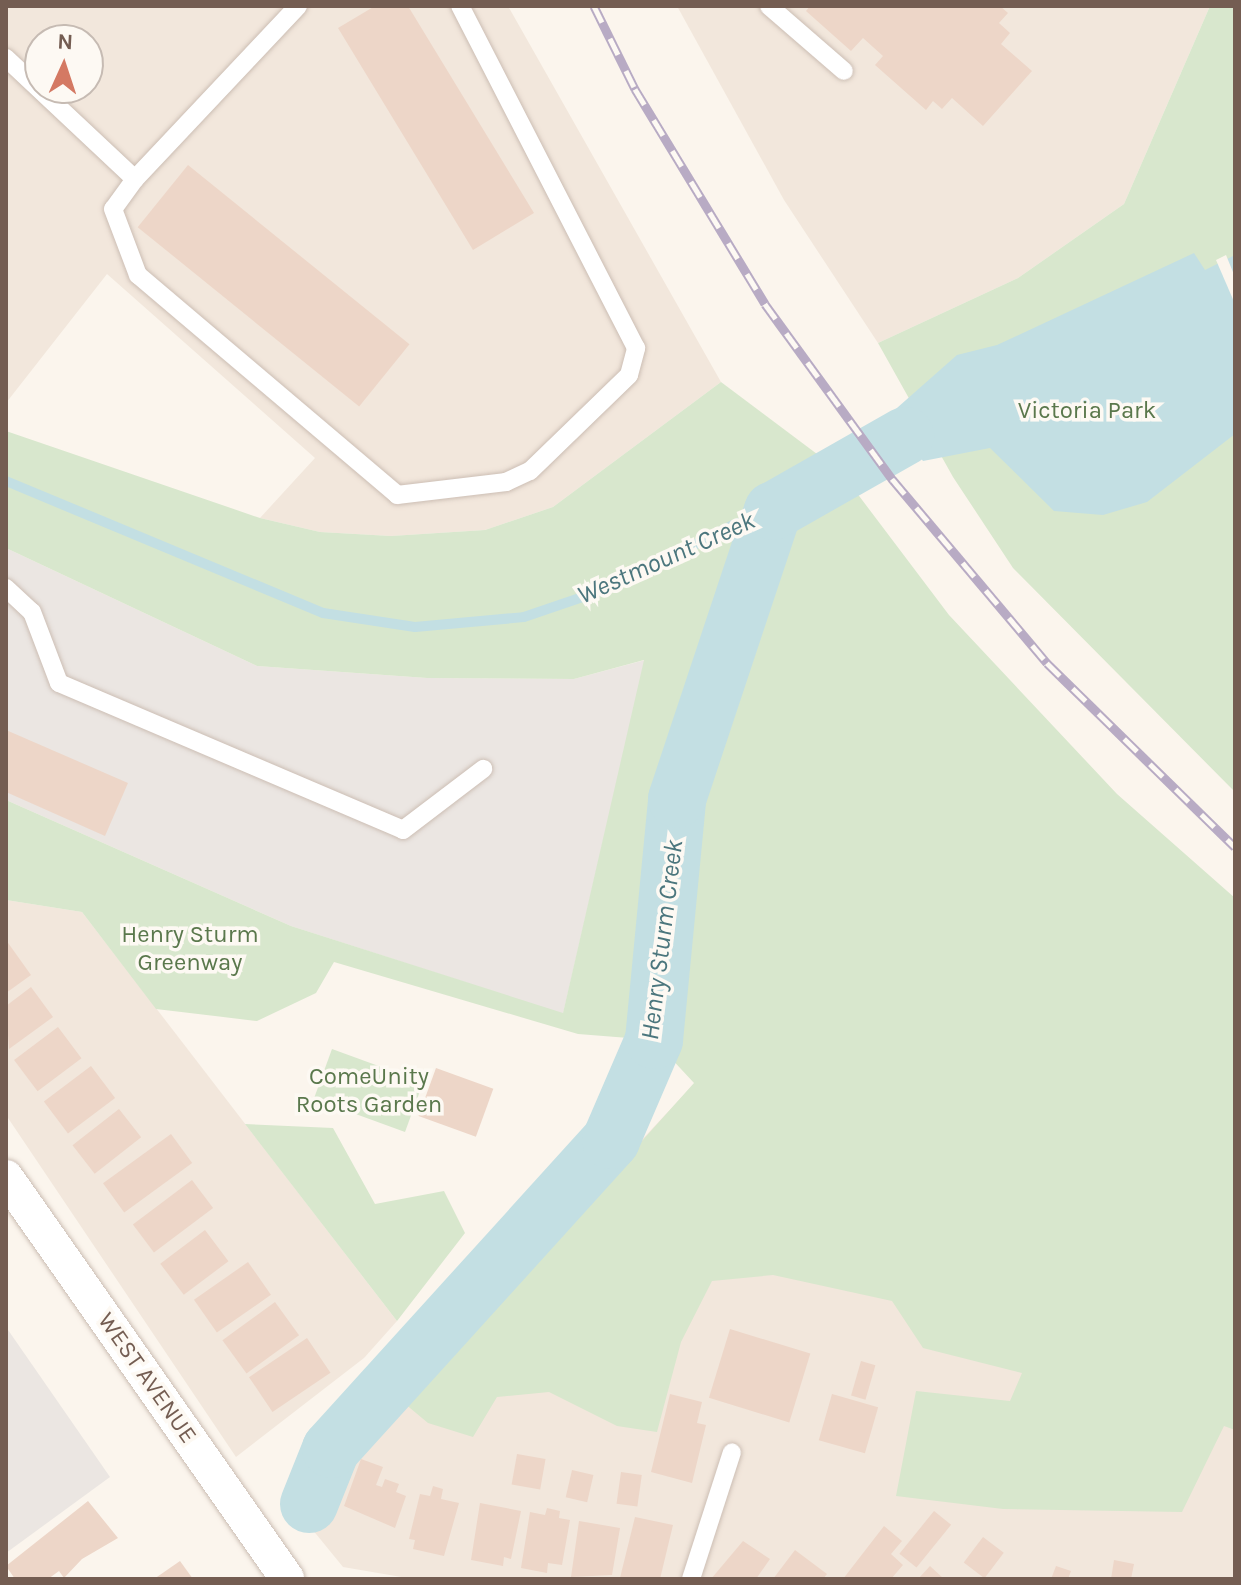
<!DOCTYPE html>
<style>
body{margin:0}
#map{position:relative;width:1241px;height:1585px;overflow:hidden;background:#fbf5ed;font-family:Karla,sans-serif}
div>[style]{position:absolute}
.residential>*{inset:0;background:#f2e7dc}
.industrial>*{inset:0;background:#ebe6e2}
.green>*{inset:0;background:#d8e7cd;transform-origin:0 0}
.water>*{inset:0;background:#c3dfe3}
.pier>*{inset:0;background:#fbf5ed}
.stream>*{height:10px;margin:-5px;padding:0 5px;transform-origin:5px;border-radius:5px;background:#c3dfe3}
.river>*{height:58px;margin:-29px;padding:0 29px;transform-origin:29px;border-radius:29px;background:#c3dfe3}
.building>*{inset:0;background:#edd6c8;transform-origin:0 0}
.roads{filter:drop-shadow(0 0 2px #ccbeb4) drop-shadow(0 0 2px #ccbeb4)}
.lane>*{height:18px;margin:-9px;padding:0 9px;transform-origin:9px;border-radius:9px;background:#fff}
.street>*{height:34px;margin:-17px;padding:0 17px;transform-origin:17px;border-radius:17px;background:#fff}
.rail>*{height:9px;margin-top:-4.5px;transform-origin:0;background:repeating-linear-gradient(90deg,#fdf9f3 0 18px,#b8abc4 0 36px);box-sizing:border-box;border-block:2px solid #b8abc4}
span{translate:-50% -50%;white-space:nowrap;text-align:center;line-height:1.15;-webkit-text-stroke:7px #fdf9f3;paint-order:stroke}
.park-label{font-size:24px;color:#5a784c}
.street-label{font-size:24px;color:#745d52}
.water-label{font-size:26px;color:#4b767d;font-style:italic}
.frame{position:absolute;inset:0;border:8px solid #745d52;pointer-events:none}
.north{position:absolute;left:24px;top:24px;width:80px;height:80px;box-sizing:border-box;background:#fdf9f3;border:2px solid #c6bbb3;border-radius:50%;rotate:3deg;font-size:22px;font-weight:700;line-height:32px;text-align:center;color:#745d52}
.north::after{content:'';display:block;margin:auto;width:28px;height:36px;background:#d47963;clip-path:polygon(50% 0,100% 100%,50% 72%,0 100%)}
</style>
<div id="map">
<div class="residential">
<div style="clip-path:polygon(evenodd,6px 6px,508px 6px,721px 382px,553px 507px,485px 530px,391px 536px,320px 532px,260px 518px,315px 458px,107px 274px,6px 403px,6px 6px,40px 40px,88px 40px,88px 88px,40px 88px,40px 40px)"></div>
<div style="clip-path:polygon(677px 6px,1210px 6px,1124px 204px,1018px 278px,878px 343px,784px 200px)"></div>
<div style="clip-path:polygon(6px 900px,82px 912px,397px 1321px,364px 1358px,236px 1457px,6px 1115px)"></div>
<div style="clip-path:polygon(694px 1084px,1235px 1239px,1235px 1579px,413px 1579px,343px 1567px,312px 1529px,347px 1455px)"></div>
</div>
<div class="industrial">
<div style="clip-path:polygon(6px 548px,257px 666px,427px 678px,574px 679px,645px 660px,563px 1014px,291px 926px,6px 800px)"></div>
<div style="clip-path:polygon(6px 1327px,110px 1477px,6px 1553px)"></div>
</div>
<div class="green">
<div style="clip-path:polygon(1210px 6px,1235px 6px,1235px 792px,1013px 568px,953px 477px,878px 343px,1018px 278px,1124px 204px)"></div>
<div style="clip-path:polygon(721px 382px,841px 472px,949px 615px,1117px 794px,1235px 898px,1235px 1430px,1224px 1426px,1182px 1512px,1003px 1509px,896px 1496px,916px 1391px,1010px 1401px,1022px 1373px,923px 1348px,892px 1301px,773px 1275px,712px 1281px,681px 1342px,657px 1432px,617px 1426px,549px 1392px,497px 1397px,473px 1437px,428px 1423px,398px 1398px,544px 1250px,694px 1083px,654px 1040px,578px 1034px,334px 962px,316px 993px,257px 1021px,156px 1009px,82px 912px,6px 900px,6px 800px,291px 926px,563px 1013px,644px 660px,574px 679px,427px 678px,257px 666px,6px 548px,6px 431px,260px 518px,320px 532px,391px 536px,485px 530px,553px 507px)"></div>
<div style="left:332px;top:1049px;width:97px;height:53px;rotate:20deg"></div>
<div style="clip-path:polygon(245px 1124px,333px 1128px,375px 1204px,444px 1191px,465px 1233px,397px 1321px)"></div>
</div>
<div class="water">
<div style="clip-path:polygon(1194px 253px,1205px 270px,1235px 255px,1235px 434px,1147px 502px,1103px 515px,1054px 511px,990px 448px,923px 461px,889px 415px,957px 355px,997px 345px)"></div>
</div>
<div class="pier">
<div style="clip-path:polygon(1226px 255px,1235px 277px,1235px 304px,1216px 260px)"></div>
</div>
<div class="stream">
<div style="left:6px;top:481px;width:343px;rotate:22.6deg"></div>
<div style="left:323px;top:613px;width:93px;rotate:8.7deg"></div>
<div style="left:415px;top:627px;width:109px;rotate:-5.2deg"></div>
<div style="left:524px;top:617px;width:93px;rotate:-18.8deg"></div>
<div style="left:612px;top:587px;width:136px;rotate:-27.1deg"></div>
<div style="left:733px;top:525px;width:42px;rotate:-19.3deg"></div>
</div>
<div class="river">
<div style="left:309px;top:1504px;width:59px;rotate:-68.2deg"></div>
<div style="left:331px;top:1449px;width:417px;rotate:-47.8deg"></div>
<div style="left:611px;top:1140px;width:109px;rotate:-66.7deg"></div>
<div style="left:654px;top:1040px;width:242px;rotate:-84.5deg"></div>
<div style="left:677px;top:799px;width:304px;rotate:-71.6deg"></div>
<div style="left:773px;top:511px;width:152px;rotate:-29.6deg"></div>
</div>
<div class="building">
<div style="clip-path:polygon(375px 6px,408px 6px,534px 213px,473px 250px,338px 28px)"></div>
<div style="clip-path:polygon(810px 6px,1000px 6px,1008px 13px,999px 23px,1010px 33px,1001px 44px,1032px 71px,983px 126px,952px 98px,942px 109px,933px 101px,926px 110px,875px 65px,883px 56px,863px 38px,851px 51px,806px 11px)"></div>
<div style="left:188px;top:165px;width:285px;height:80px;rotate:39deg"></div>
<div style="clip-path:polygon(6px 730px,128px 783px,105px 836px,6px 792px)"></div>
<div style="clip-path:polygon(6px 940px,31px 975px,6px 993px)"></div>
<div style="clip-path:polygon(31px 987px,53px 1017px,9px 1049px,6px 1006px)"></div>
<div style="left:58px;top:1027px;width:39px;height:55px;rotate:53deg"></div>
<div style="left:91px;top:1066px;width:40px;height:59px;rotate:53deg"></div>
<div style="left:436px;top:1068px;width:61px;height:51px;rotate:20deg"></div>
<div style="left:119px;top:1109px;width:36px;height:59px;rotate:52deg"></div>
<div style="left:171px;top:1134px;width:36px;height:84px;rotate:54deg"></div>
<div style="left:192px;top:1180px;width:35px;height:74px;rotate:53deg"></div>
<div style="left:205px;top:1230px;width:39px;height:56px;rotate:53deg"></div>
<div style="left:248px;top:1262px;width:40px;height:66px;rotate:55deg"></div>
<div style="left:275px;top:1302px;width:41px;height:65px;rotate:54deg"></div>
<div style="left:730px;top:1329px;width:84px;height:72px;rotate:17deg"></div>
<div style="left:307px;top:1338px;width:42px;height:70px;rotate:56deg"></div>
<div style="left:861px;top:1361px;width:15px;height:36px;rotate:16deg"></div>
<div style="clip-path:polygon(670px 1394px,702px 1402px,697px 1423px,706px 1425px,692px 1483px,651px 1472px)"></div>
<div style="left:832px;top:1394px;width:48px;height:48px;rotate:16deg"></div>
<div style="left:517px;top:1454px;width:29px;height:31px;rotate:10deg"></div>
<div style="clip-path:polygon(361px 1459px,383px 1467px,376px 1485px,382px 1487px,385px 1479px,399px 1484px,396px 1492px,406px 1496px,395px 1528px,344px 1506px)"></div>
<div style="left:572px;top:1470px;width:22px;height:28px;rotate:13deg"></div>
<div style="left:621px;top:1472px;width:21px;height:32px;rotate:8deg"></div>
<div style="clip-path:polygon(433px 1486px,443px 1489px,441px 1499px,459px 1503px,444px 1556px,413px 1549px,415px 1540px,409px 1539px,420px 1494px,430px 1496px)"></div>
<div style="clip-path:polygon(88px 1501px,118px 1538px,82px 1559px,64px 1578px,59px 1571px,48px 1579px,15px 1579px,6px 1566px)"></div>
<div style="clip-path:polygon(480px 1503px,521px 1511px,511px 1559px,504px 1557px,503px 1566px,471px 1560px)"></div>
<div style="clip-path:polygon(547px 1508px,560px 1511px,559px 1518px,570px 1520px,562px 1565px,548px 1563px,547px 1573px,521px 1568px,530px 1512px,545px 1515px)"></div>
<div style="left:934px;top:1511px;width:22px;height:55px;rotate:39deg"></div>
<div style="clip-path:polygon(635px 1517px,673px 1525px,660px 1579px,620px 1578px)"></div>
<div style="clip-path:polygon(579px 1521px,620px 1528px,612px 1575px,571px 1577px)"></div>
<div style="clip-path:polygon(884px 1526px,902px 1541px,891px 1554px,903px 1565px,891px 1579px,843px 1579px)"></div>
<div style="left:983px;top:1537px;width:26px;height:32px;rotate:37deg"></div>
<div style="clip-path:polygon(743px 1541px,770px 1559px,756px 1579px,711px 1579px)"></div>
<div style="clip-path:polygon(795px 1550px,827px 1574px,823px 1579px,773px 1579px)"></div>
<div style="clip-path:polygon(1114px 1560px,1134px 1564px,1131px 1579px,1111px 1579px)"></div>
<div style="clip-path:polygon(180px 1561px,193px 1579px,154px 1579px)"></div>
<div style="clip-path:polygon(930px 1566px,944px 1579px,918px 1579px)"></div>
<div style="clip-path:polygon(1056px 1566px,1071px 1571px,1068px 1579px,1051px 1579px)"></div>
</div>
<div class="roads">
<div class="lane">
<div style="left:298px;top:6px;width:238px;rotate:133.3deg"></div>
<div style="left:135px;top:179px;width:37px;rotate:126deg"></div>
<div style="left:113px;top:209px;width:71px;rotate:69.3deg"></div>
<div style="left:138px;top:275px;width:340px;rotate:40.3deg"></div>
<div style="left:397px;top:495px;width:110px;rotate:-6.8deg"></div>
<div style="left:506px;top:482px;width:26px;rotate:-25deg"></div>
<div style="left:530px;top:471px;width:138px;rotate:-44.1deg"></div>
<div style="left:629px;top:375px;width:28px;rotate:-75deg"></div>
<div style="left:636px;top:348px;width:385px;rotate:-117.2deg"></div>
<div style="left:769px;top:6px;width:99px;rotate:40.9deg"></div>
<div style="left:6px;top:58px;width:177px;rotate:43.2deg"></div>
<div style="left:6px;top:588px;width:35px;rotate:43deg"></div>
<div style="left:32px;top:612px;width:76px;rotate:69.2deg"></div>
<div style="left:59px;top:683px;width:374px;rotate:23.1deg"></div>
<div style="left:403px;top:830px;width:101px;rotate:-37.3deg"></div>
<div style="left:691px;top:1579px;width:133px;rotate:-72.1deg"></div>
</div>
<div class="street">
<div style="left:6px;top:1177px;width:490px;rotate:55deg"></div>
</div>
</div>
<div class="rail">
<div style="left:594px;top:6px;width:93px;rotate:63.7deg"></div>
<div style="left:635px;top:89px;width:251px;rotate:58.8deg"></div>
<div style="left:765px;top:304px;width:218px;rotate:54deg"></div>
<div style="left:893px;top:480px;width:239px;rotate:49.9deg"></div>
<div style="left:1047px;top:663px;width:263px;rotate:44.4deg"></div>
</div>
<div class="park-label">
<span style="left:1087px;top:411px">Victoria Park</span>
<span style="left:190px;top:949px">Henry Sturm<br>Greenway</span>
<span style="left:369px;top:1091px">ComeUnity<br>Roots Garden</span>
</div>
<div class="street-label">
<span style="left:147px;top:1378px;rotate:55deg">WEST AVENUE</span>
</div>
<div class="water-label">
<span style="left:666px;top:558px;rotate:-24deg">Westmount Creek</span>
<span style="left:662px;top:940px;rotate:-83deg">Henry Sturm Creek</span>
</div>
<div class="frame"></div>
<div class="north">N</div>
</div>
